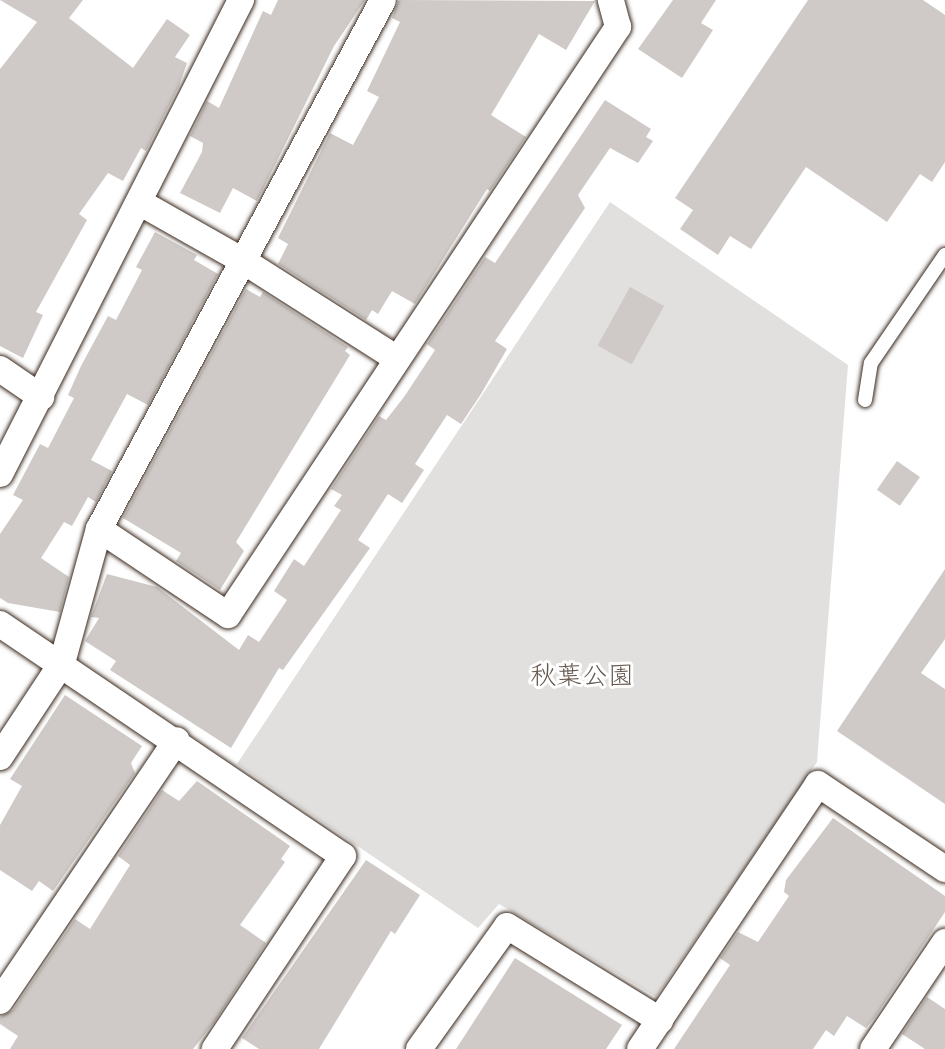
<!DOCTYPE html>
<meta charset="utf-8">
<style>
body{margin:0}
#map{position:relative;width:945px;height:1049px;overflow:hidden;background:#fff;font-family:Kalam,"Klee One",sans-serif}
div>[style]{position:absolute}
.green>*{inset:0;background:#e2e0de}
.building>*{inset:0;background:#cfcac7;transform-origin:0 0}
.roads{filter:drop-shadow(0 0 2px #3b2a1e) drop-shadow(0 0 2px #3b2a1e)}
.service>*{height:14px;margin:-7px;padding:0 7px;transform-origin:7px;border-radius:7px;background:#fff}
.minor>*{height:26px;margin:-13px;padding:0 13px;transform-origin:13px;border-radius:13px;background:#fff}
span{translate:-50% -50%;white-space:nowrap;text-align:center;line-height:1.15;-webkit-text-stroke:6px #fff;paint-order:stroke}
.park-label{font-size:26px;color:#65584e}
</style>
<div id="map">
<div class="green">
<div style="clip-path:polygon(610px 202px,848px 365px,817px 762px,656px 997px,499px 904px,478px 928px,237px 764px)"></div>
</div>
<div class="building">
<div style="clip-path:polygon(0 0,83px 0,69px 18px,133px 68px,167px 19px,190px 35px,175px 57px,187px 63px,179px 86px,146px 151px,141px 148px,123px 181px,108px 173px,79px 214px,87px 220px,36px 312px,43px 315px,23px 358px,0 346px,0 69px,37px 22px)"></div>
<div style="clip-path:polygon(278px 0,365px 0,334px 46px,257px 201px,233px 188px,220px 213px,180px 193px,202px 152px,203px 143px,190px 136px,207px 101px,219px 108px,263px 11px,271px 15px)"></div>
<div style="clip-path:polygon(399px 0,595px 1px,566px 50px,539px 34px,516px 73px,491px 115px,526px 137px,490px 191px,487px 189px,415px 304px,392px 291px,378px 314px,372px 310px,366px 320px,278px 264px,288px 244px,278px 238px,330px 133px,353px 145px,379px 97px,367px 91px,400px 22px,392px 18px)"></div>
<div style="clip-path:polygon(673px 0,716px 0,701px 23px,713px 30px,682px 78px,638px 49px)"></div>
<div style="clip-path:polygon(808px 0,923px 0,945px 15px,945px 162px,932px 182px,920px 174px,887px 222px,806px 167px,751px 249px,730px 236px,718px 255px,680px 229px,693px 210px,675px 198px)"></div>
<div style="clip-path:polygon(605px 100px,651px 129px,646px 137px,653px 141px,638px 163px,610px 148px,578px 195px,585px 208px,495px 341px,507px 349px,481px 394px,461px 424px,447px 415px,415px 464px,424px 470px,402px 503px,388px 494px,358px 540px,370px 548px,283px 670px,279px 668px,231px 748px,110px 670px,116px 661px,85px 641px,99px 618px,91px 617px,107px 574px,157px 587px,239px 650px,248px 635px,259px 642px,287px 600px,274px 591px,294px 559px,304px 566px,341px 510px,334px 506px,342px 495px,331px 489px,379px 416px,386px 420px,404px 397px,435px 350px,427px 344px,485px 257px,495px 263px)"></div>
<div style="clip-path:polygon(155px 232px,197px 255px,194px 260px,218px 274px,148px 405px,127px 394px,91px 460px,112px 471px,96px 502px,88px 497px,72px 526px,64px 522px,41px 558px,69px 577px,60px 612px,8px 603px,0 598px,0 534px,23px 500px,13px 495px,40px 444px,48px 448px,74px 398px,68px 395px,81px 366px,108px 316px,116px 320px,142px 270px,136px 267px)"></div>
<div style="left:630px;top:287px;width:39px;height:67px;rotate:29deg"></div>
<div style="clip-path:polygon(246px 289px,260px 297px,263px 292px,348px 347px,345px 351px,350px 355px,236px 542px,244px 551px,220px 590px,176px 561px,181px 553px,123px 518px)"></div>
<div style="left:897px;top:461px;width:28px;height:35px;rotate:35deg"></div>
<div style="clip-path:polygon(945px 569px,945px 639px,921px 673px,945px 689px,945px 804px,837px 731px)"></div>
<div style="clip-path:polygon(65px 695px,142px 746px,131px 763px,135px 773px,53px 891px,39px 881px,32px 891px,0 870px,0 825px,22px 786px,10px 779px)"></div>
<div style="clip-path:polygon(197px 781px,290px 846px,281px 859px,285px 862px,240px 925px,266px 943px,215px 1021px,193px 1049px,10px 1049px,18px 1036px,0 1024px,0 1017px,13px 1010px,75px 919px,90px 929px,130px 865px,118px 856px,162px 790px,179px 801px)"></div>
<div style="clip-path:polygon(833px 818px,945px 896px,945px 912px,875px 1017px,866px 1028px,847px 1016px,834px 1036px,826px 1030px,813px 1049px,674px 1049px,730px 965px,720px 958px,738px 932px,758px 942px,789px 896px,784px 892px,786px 880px)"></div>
<div style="clip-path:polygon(366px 860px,420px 895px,395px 934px,391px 931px,319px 1049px,259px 1049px,242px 1038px)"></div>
<div style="clip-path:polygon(515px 958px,622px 1025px,606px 1049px,456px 1049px)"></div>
<div style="clip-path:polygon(927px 997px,945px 1009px,945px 1049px,925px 1049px,902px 1034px)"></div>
</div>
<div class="roads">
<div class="service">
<div style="left:865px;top:400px;width:37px;rotate:-81deg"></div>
<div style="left:871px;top:363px;width:131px;rotate:-55.6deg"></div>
</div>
<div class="minor">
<div style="left:139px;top:202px;width:122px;rotate:29.5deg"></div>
<div style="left:245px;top:262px;width:177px;rotate:32.5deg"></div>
<div style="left:0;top:369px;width:50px;rotate:34.3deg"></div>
<div style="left:0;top:474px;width:532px;rotate:-63.05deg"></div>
<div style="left:99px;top:529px;width:155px;rotate:33.7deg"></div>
<div style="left:228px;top:615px;width:706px;rotate:-56.45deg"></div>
<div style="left:618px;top:27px;width:28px;rotate:-105deg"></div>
<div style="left:0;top:624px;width:414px;rotate:34.1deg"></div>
<div style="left:343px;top:856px;width:232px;rotate:123.6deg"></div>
<div style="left:0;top:757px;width:113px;rotate:-56.6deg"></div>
<div style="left:62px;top:663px;width:139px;rotate:-74.6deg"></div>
<div style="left:99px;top:529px;width:600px;rotate:-61.77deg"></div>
<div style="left:0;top:1001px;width:315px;rotate:-55.9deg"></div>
<div style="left:419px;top:1049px;width:151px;rotate:-54.4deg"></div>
<div style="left:507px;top:926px;width:180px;rotate:31.6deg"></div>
<div style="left:640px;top:1049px;width:319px;rotate:-56.1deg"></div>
<div style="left:818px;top:784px;width:153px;rotate:33.8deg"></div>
<div style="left:873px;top:1049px;width:129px;rotate:-56.1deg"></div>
</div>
</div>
<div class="park-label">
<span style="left:582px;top:678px">秋葉公園</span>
</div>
</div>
